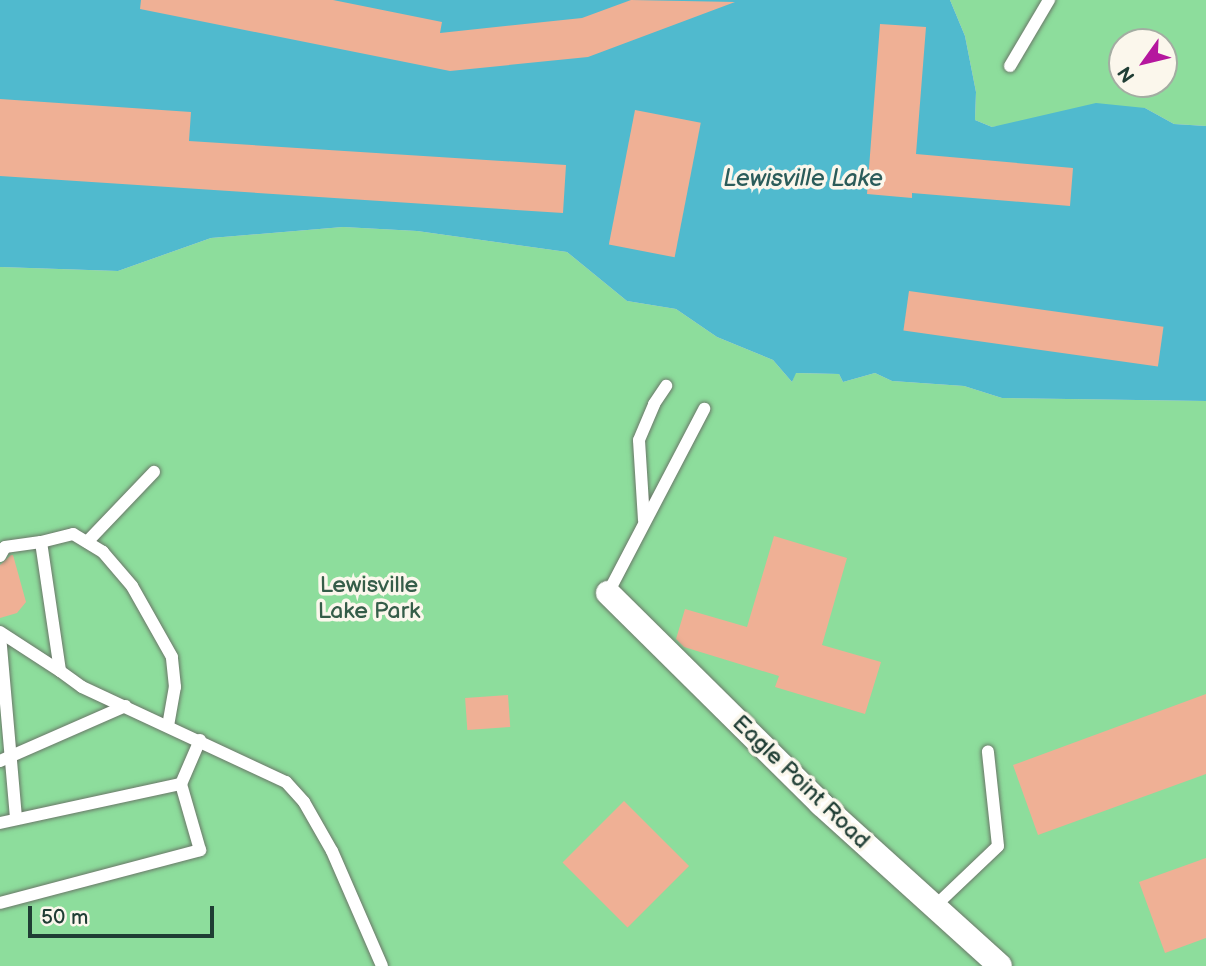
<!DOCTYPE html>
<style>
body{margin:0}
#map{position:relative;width:1206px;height:966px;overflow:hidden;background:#f6e2ca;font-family:"Balsamiq Sans",sans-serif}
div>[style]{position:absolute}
.green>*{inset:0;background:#8ddd9c}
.water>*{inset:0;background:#50bace}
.building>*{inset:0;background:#efb095;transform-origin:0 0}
.roads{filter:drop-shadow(0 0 2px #6a7768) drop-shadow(0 0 2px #6a7768)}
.lane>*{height:12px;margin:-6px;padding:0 6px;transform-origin:6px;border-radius:6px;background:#fff}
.street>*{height:24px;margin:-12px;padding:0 12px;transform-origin:12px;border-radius:12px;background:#fff}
span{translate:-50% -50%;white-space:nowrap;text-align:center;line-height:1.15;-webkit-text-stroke:7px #fbf7ec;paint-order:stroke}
.park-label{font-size:23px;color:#355d49}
.street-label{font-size:23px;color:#1f3d34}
.water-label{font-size:24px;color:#2b5c5a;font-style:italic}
.north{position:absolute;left:1108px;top:28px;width:70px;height:70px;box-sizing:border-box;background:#fbf7ec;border:2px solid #a3ada2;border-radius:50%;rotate:236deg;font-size:19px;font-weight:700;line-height:28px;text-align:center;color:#1f3d34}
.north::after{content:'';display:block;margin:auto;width:24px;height:32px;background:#b5179e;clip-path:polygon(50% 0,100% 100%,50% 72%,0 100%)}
.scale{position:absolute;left:28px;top:906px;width:186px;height:32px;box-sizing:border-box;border:4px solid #1f3d34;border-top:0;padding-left:9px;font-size:21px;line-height:24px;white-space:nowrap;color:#1f3d34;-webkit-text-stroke:5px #fbf7ec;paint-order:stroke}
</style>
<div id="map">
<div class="green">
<div style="clip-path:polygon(evenodd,950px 0,1206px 0,1206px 126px,1174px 124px,1145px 108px,992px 127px,975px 120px,976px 92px,965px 36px,950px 0,1122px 42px,1164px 42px,1164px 84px,1122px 84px,1122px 42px)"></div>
<div style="clip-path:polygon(343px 227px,417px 231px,567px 252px,627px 301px,676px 309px,717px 337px,773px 360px,792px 382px,795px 373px,839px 374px,843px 382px,875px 373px,892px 381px,964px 386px,1002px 398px,1206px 401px,1206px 966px,0 966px,0 267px,118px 271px,211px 238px)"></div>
</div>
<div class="water">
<div style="clip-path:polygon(0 0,950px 0,965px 36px,976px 92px,975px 120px,992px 127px,1096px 103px,1145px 108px,1174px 124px,1206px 126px,1206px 401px,1002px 398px,964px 386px,892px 381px,875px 373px,843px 382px,839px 374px,796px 373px,792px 382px,773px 360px,717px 337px,676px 309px,627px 301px,567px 252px,417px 231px,343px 227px,211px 238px,118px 271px,0 267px)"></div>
</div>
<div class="building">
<div style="clip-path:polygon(141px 0,333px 0,442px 22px,440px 33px,582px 18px,631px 0,735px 2px,588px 57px,450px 71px,140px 9px)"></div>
<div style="clip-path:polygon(880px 24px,926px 27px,916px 154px,1073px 168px,1070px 206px,912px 193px,912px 198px,867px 194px)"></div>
<div style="clip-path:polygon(0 99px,191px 112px,189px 141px,566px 165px,563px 213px,0 176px)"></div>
<div style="left:635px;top:110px;width:67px;height:137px;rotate:11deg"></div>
<div style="left:909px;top:291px;width:257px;height:40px;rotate:8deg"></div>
<div style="clip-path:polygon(774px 536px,847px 558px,822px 645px,881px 662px,865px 714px,775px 687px,779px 676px,684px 647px,676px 639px,685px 609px,747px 627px)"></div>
<div style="clip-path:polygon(11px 555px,13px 555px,26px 602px,17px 613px,0 618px,0 565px)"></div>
<div style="clip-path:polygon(1206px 694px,1206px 774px,1038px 835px,1013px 765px)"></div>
<div style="left:508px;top:695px;width:32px;height:43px;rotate:86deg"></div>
<div style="left:624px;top:801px;width:92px;height:87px;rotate:45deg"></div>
<div style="clip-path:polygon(1206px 858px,1206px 938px,1165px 953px,1139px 882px)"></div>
</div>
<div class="roads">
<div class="lane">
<div style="left:1010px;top:66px;width:77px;rotate:-59.4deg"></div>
<div style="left:644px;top:520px;width:80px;rotate:-93.6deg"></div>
<div style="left:639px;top:440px;width:39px;rotate:-67deg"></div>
<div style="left:654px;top:404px;width:22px;rotate:-56deg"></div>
<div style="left:87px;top:542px;width:97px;rotate:-46.3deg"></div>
<div style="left:0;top:556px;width:10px;rotate:-61deg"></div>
<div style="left:5px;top:547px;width:36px;rotate:-8deg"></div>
<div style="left:608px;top:593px;width:208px;rotate:-62.4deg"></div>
<div style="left:0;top:632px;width:72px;rotate:33deg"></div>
<div style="left:0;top:635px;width:183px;rotate:85deg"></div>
<div style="left:168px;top:726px;width:40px;rotate:-80deg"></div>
<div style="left:175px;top:687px;width:30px;rotate:-96deg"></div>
<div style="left:172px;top:657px;width:81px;rotate:-119.4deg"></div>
<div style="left:132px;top:586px;width:45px;rotate:-130.5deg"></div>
<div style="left:103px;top:552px;width:35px;rotate:-149deg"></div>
<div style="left:73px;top:534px;width:33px;rotate:166deg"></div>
<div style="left:41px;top:542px;width:130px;rotate:81.6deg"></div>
<div style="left:60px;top:671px;width:27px;rotate:36deg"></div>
<div style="left:82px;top:687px;width:225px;rotate:25deg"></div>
<div style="left:286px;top:782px;width:27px;rotate:48deg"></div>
<div style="left:304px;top:802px;width:56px;rotate:60.3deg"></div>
<div style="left:332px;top:851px;width:125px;rotate:66.5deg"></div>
<div style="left:0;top:761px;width:137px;rotate:-23.7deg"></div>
<div style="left:0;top:823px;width:185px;rotate:-12.2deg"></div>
<div style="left:181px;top:784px;width:48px;rotate:-66.6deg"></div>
<div style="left:0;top:903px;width:207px;rotate:-14.8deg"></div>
<div style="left:200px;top:850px;width:69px;rotate:-106.1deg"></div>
<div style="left:934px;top:907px;width:88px;rotate:-43.6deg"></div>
<div style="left:998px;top:846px;width:95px;rotate:-96.1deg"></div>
</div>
<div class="street">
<div style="left:608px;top:593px;width:300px;rotate:44.7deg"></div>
<div style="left:821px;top:804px;width:241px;rotate:42.1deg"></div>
</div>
</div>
<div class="park-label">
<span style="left:369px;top:598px">Lewisville<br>Lake Park</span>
</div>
<div class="street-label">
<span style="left:801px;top:782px;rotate:44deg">Eagle Point Road</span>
</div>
<div class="water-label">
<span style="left:803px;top:179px">Lewisville Lake</span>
</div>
<div class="north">N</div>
<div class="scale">50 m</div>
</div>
